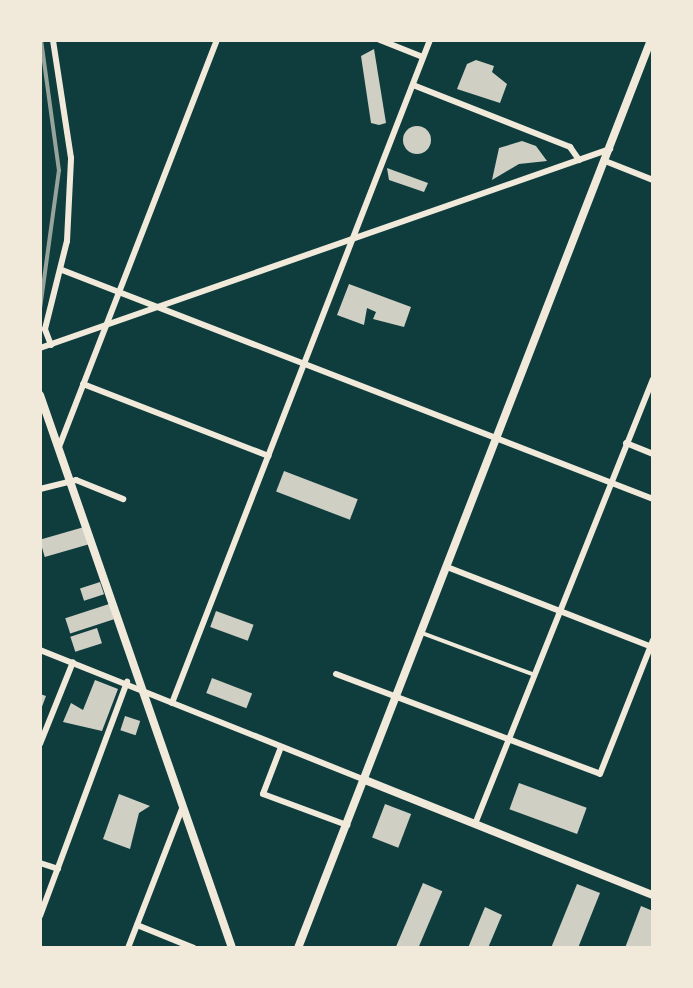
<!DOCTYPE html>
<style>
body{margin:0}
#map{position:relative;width:693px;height:988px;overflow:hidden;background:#0f3d3e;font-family:Roboto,sans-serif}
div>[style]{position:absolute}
.building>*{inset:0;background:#cfcfc3;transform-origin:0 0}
.round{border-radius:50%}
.service>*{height:3.5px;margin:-1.75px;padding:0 1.75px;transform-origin:1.75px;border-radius:1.75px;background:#f1e9da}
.minor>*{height:6px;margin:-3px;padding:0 3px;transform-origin:3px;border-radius:3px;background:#f1e9da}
.tertiary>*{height:8px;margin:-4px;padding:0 4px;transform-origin:4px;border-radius:4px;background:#f1e9da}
.rail>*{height:3.5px;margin:-1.75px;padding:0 1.75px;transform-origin:1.75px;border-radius:1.75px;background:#97a49c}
span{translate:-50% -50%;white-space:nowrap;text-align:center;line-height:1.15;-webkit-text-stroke:6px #f1e9da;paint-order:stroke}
.frame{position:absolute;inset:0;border:42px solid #f1e9da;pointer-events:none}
</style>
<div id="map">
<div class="building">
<div style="clip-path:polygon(374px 49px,386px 123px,379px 125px,371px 123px,361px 56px)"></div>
<div style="clip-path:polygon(476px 60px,494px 66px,492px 72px,507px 84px,500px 103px,457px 89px,467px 64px)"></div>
<div class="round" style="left:403px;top:126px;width:28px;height:28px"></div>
<div style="clip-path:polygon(522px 141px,536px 146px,547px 161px,519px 164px,492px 180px,499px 148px)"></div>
<div style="clip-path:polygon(387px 168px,428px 183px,424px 192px,389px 180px)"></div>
<div style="clip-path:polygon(349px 284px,411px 307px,404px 327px,373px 319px,376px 312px,367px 308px,364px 325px,337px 315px)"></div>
<div style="left:284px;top:471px;width:79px;height:22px;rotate:21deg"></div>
<div style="left:84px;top:527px;width:18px;height:46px;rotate:74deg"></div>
<div style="left:100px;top:582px;width:13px;height:21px;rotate:72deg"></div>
<div style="left:109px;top:604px;width:16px;height:46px;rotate:72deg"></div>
<div style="left:216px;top:611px;width:40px;height:17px;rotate:20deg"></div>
<div style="left:97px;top:628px;width:16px;height:28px;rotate:72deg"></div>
<div style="left:212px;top:678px;width:43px;height:16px;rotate:21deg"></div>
<div style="clip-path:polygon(95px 680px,118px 689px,102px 731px,63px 722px,71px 703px,83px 710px)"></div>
<div style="clip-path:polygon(40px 694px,46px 696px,40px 712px)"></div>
<div style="left:125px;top:716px;width:16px;height:15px;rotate:18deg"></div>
<div style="left:519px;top:783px;width:72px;height:28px;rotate:20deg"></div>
<div style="clip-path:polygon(119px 794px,150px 806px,139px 813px,130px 849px,103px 839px)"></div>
<div style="left:385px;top:804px;width:28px;height:36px;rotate:21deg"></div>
<div style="left:423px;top:883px;width:21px;height:70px;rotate:23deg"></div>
<div style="clip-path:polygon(577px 884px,600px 893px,578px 948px,551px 948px)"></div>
<div style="clip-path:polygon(641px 906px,653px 911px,651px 948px,625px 948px)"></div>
<div style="clip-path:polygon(485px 907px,502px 915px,488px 948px,468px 948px)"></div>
</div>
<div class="service">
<div style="left:422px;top:633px;width:117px;rotate:20.4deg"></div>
</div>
<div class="minor">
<div style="left:380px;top:40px;width:46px;rotate:21.6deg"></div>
<div style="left:413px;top:85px;width:169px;rotate:21.5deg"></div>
<div style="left:570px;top:147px;width:16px;rotate:55deg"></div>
<div style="left:605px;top:161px;width:52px;rotate:21.6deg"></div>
<div style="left:62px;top:270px;width:634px;rotate:21.18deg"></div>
<div style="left:51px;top:345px;width:17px;rotate:-111deg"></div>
<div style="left:45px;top:329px;width:91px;rotate:-76deg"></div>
<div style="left:67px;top:241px;width:83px;rotate:-87.2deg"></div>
<div style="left:71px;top:158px;width:119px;rotate:-98.7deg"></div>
<div style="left:40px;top:348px;width:604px;rotate:-19.25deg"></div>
<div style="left:83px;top:384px;width:199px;rotate:21.2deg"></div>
<div style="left:626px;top:443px;width:29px;rotate:22deg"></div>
<div style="left:59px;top:447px;width:437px;rotate:-68.8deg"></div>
<div style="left:40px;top:489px;width:37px;rotate:-14deg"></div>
<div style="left:76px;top:480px;width:51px;rotate:22deg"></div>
<div style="left:447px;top:567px;width:218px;rotate:21.3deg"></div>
<div style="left:40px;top:650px;width:350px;rotate:21.8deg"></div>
<div style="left:336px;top:674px;width:282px;rotate:20.7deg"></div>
<div style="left:600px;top:774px;width:144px;rotate:-68.4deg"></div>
<div style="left:172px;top:703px;width:711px;rotate:-68.74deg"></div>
<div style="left:40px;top:744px;width:88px;rotate:-68.1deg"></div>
<div style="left:281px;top:747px;width:50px;rotate:111deg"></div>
<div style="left:263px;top:794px;width:90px;rotate:20.3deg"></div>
<div style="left:475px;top:824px;width:479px;rotate:-68.2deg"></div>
<div style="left:40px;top:863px;width:19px;rotate:18deg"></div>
<div style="left:40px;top:916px;width:250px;rotate:-69.6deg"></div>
<div style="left:137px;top:925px;width:61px;rotate:22deg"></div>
<div style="left:128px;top:948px;width:149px;rotate:-68.8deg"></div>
</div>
<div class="tertiary">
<div style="left:40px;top:395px;width:585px;rotate:70.85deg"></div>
<div style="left:365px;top:780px;width:310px;rotate:21.8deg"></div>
<div style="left:298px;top:948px;width:974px;rotate:-68.76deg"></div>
</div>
<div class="rail">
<div style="left:40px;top:309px;width:139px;rotate:-82.2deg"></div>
<div style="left:59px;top:171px;width:132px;rotate:-97.8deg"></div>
</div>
<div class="frame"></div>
</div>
